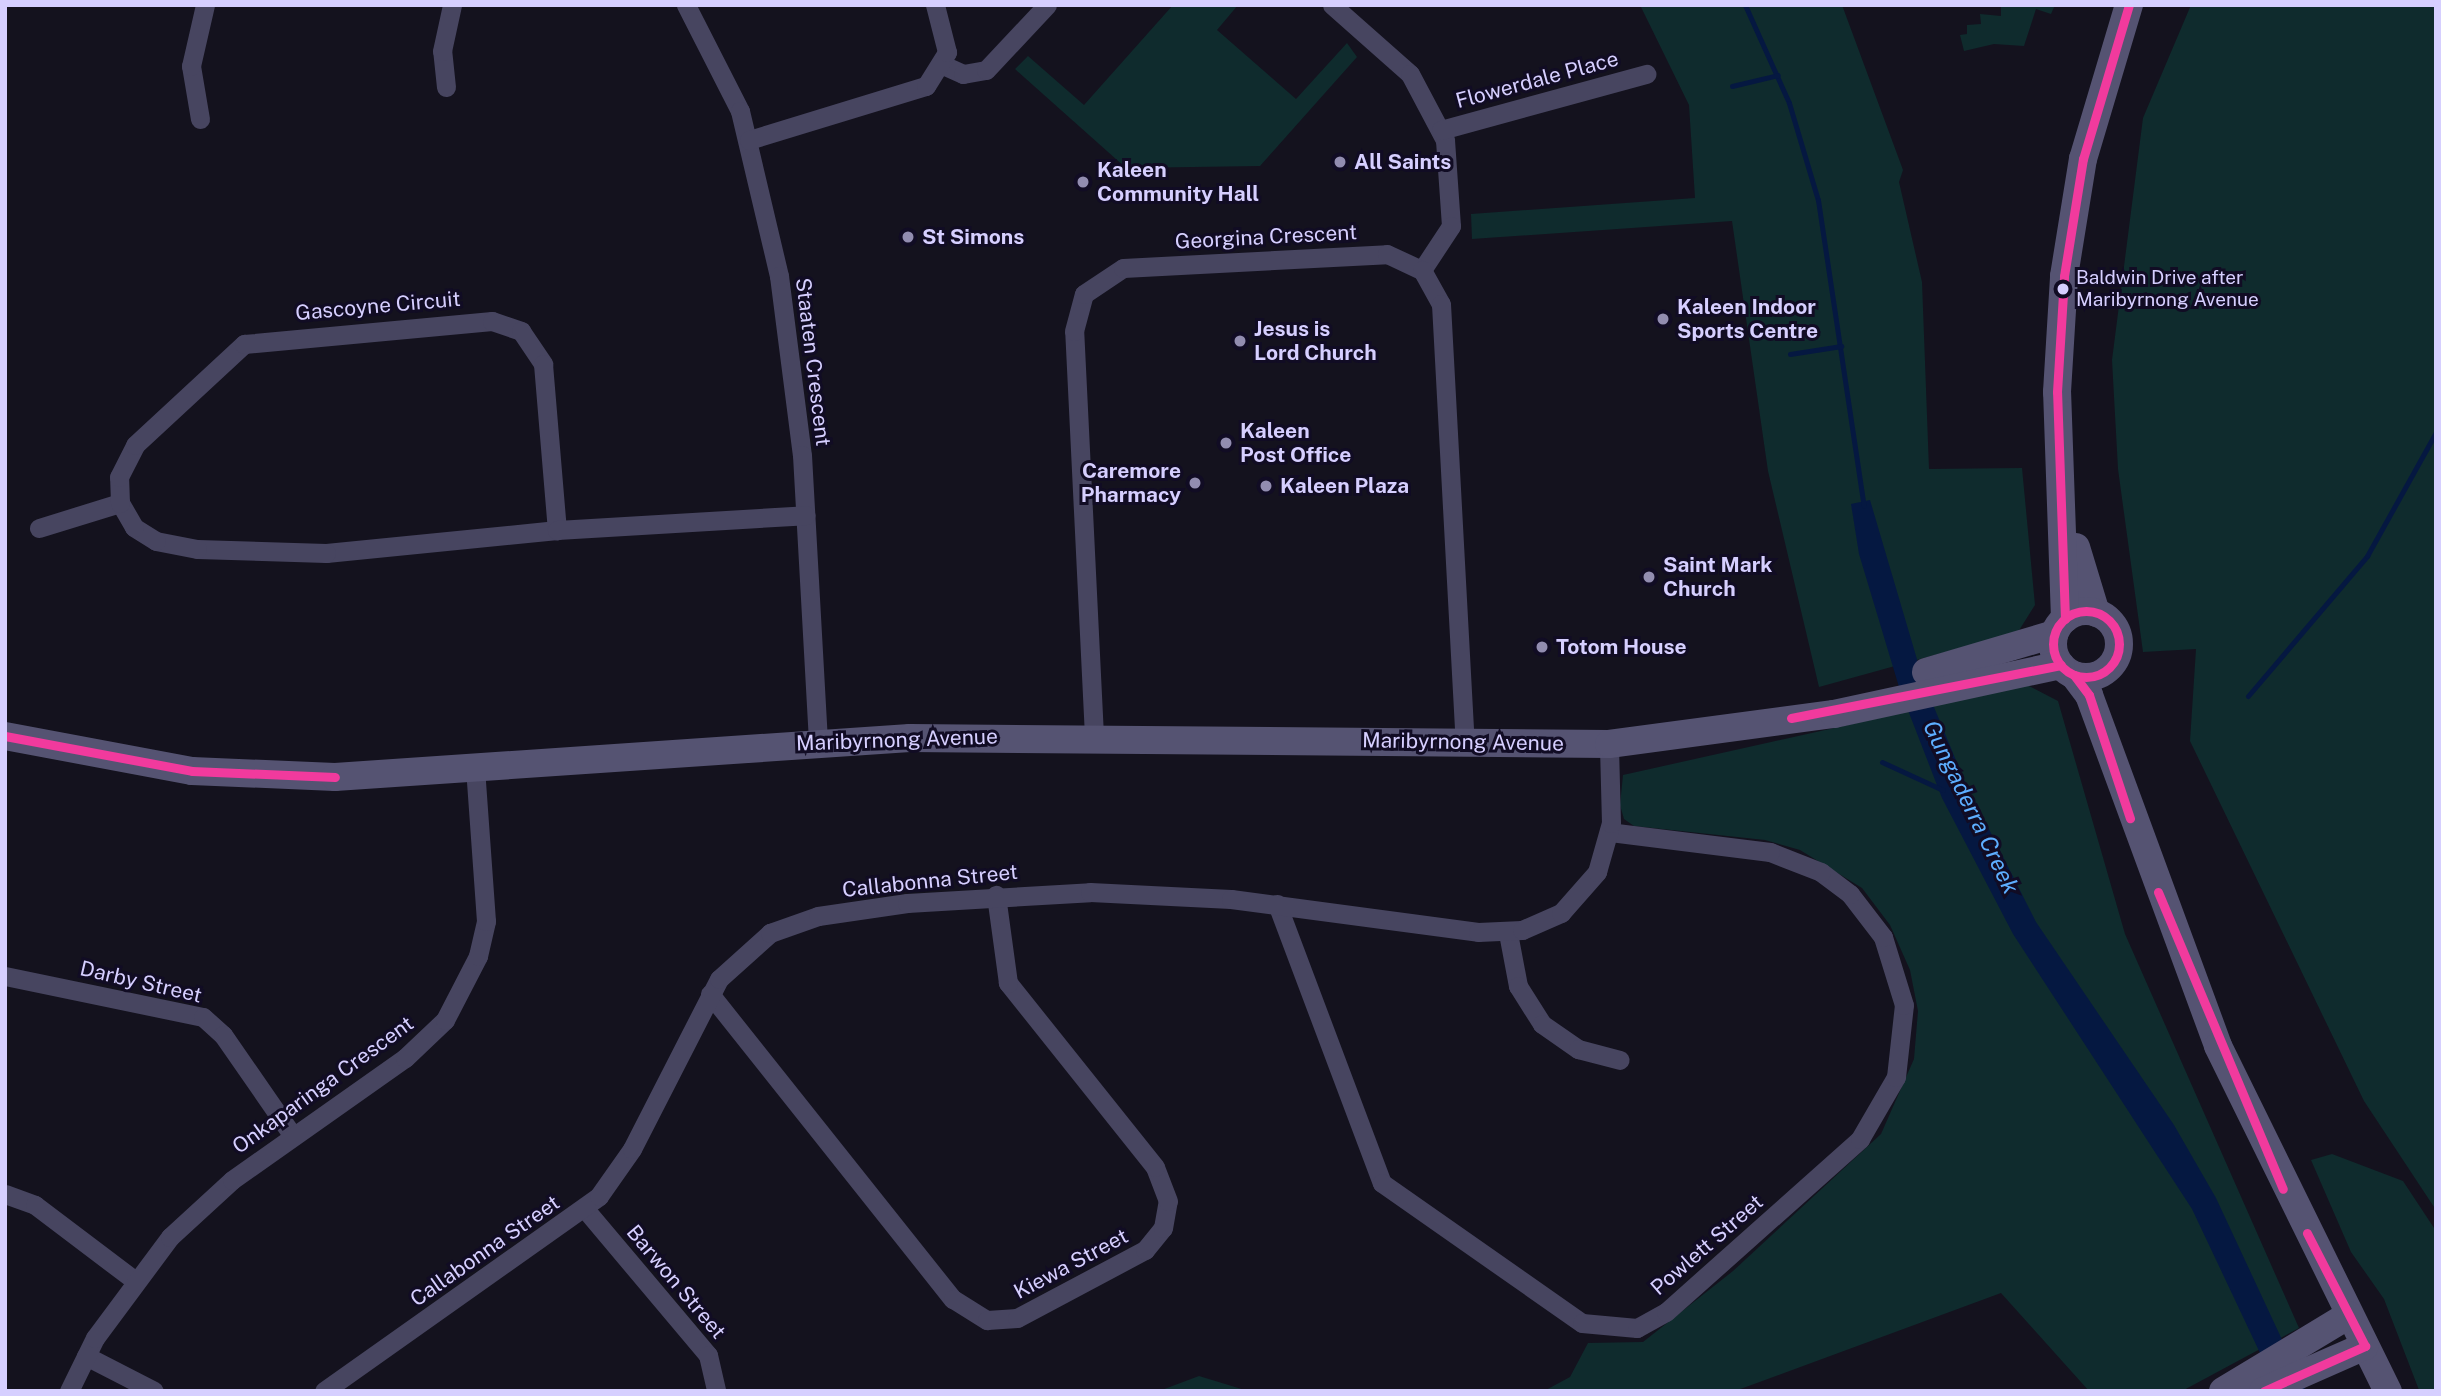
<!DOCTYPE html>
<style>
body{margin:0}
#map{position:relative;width:2441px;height:1396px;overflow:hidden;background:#14121e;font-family:"Public Sans",sans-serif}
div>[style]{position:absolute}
.green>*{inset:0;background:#0f2b2d}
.water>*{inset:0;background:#051841}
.stream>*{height:5px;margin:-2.5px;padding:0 2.5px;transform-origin:2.5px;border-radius:2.5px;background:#051841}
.street>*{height:19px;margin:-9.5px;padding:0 9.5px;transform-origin:9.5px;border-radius:9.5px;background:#474560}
.secondary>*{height:28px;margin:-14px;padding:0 14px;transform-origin:14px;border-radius:14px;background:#555372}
.secondary>.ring{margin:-14px;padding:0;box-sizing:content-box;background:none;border:28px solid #555372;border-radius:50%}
.bus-1>*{height:9px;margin:-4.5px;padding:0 4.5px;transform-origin:4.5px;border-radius:4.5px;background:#f13a9d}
.bus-1>.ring{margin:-4.5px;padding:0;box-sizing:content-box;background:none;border:9px solid #f13a9d;border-radius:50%}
.dots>*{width:19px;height:19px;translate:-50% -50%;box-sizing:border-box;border:4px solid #110c24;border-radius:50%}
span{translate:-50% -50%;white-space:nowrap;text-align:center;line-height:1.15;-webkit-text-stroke:6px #110c24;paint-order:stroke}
.bus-label{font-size:19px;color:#d6cfff}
.left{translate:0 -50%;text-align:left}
.street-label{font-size:21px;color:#d6cfff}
.poi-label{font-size:21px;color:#d6cfff;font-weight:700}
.right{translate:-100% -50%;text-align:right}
.water-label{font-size:23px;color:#5daeff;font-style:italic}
.frame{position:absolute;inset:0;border:7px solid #d6cfff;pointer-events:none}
</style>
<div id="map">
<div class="green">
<div style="clip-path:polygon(1173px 5px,1238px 5px,1217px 30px,1296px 99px,1347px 43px,1357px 57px,1260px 166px,1126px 168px,1015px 69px,1028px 56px,1084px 105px)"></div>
<div style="clip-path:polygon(1640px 5px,1842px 5px,1903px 170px,1899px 182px,1922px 282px,1929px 469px,2022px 468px,2035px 605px,2018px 632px,1819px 687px,1768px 471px,1732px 221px,1472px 239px,1471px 214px,1695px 198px,1689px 105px)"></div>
<div style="clip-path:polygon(2001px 5px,2055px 5px,2051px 14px,2036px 9px,2024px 46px,1994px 44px,1964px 51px,1960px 35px,1967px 34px,1967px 25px,1981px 24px,1980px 14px,2001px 16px)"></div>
<div style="clip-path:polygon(2191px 5px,2436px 5px,2436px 1210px,2364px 1101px,2190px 741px,2196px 649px,2143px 652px,2118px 469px,2112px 360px,2143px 118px)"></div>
<div style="clip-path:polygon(2027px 685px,2058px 701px,2125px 934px,2299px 1328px,2182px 1391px,2089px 1391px,2001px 1293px,1735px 1391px,1544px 1391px,1570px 1377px,1588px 1343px,1643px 1342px,1733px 1271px,1881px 1134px,1914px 1059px,1918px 1011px,1910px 970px,1890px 925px,1862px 888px,1800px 850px,1765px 840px,1634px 826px,1624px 819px,1620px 805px,1623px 775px)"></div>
<div style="clip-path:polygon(2332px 1154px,2403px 1181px,2436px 1231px,2436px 1391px,2419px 1390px,2384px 1299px,2351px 1252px,2311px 1160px)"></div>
<div style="clip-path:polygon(1199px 1376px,1248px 1391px,1159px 1391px)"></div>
</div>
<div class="water">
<div style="clip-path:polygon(1870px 500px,1924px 683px,1965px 782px,2036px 922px,2174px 1125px,2216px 1198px,2306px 1391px,2278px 1391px,2192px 1209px,2013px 934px,1942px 798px,1899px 687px,1859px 554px,1851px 504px)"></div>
</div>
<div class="stream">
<div style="left:1745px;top:5px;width:107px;rotate:65.8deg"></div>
<div style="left:1789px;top:103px;width:101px;rotate:73.4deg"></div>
<div style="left:1818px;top:200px;width:309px;rotate:81.5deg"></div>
<div style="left:1732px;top:86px;width:47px;rotate:-13.4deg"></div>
<div style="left:1790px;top:354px;width:52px;rotate:-8.9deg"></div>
<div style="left:2248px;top:696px;width:184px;rotate:-49.6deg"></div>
<div style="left:2367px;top:556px;width:142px;rotate:-60.9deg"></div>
<div style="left:1882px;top:762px;width:67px;rotate:24.7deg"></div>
</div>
<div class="street">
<div style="left:686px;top:5px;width:119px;rotate:63deg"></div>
<div style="left:740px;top:111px;width:170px;rotate:76.7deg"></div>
<div style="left:779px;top:276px;width:180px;rotate:82.7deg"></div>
<div style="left:802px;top:455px;width:287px;rotate:86.8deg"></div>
<div style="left:1332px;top:5px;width:104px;rotate:41.5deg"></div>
<div style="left:1410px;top:74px;width:75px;rotate:62.1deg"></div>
<div style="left:1445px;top:140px;width:86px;rotate:86deg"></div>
<div style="left:1451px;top:226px;width:53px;rotate:123.4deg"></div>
<div style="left:943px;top:65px;width:22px;rotate:24deg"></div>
<div style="left:963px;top:74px;width:23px;rotate:-10deg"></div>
<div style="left:986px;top:70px;width:89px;rotate:-46.8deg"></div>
<div style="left:446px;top:87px;width:36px;rotate:-96deg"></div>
<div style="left:442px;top:51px;width:47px;rotate:-77.7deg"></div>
<div style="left:200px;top:119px;width:54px;rotate:-99.6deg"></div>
<div style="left:191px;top:66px;width:63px;rotate:-77.1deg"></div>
<div style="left:1441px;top:130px;width:213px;rotate:-15.3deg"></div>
<div style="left:749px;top:140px;width:185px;rotate:-17deg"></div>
<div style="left:926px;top:86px;width:40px;rotate:-58deg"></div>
<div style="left:947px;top:52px;width:49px;rotate:-104.3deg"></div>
<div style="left:39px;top:528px;width:85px;rotate:-17.2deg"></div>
<div style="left:557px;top:530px;width:232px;rotate:174.3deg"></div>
<div style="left:326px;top:553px;width:129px;rotate:-178.2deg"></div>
<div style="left:197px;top:549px;width:42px;rotate:-169deg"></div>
<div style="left:156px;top:541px;width:26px;rotate:-148deg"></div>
<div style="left:134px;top:527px;width:28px;rotate:-120deg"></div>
<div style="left:120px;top:503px;width:26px;rotate:-92deg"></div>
<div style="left:119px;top:477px;width:36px;rotate:-63deg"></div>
<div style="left:135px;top:445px;width:149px;rotate:-42.8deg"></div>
<div style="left:244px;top:344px;width:249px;rotate:-5.3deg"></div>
<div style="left:492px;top:321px;width:31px;rotate:19deg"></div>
<div style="left:521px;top:331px;width:40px;rotate:56deg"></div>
<div style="left:543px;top:364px;width:167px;rotate:85.2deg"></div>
<div style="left:557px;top:530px;width:249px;rotate:-3.4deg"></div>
<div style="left:1094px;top:736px;width:405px;rotate:-92.8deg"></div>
<div style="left:1074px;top:331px;width:38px;rotate:-75deg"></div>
<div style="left:1084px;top:294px;width:47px;rotate:-33.7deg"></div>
<div style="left:1123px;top:268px;width:264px;rotate:-3deg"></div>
<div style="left:1387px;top:254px;width:38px;rotate:25deg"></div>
<div style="left:1422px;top:270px;width:39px;rotate:61deg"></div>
<div style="left:1441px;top:304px;width:439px;rotate:86.9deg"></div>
<div style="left:1277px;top:904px;width:298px;rotate:69.4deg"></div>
<div style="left:1382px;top:1183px;width:244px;rotate:35deg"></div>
<div style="left:1582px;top:1323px;width:55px;rotate:5.2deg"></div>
<div style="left:1637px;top:1328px;width:33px;rotate:-29deg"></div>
<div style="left:1666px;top:1312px;width:260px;rotate:-41.7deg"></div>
<div style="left:1860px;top:1139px;width:72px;rotate:-59.9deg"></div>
<div style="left:1896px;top:1077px;width:72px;rotate:-83.7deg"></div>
<div style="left:1904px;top:1005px;width:71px;rotate:-107.2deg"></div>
<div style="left:1883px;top:937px;width:54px;rotate:-127.5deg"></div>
<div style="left:1850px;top:894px;width:36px;rotate:-143deg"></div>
<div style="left:1821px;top:872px;width:55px;rotate:-158.6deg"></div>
<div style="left:1770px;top:852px;width:161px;rotate:-172.9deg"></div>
<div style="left:1508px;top:933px;width:54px;rotate:79.3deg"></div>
<div style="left:1518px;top:986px;width:45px;rotate:57.7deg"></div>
<div style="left:1542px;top:1024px;width:44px;rotate:34.8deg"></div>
<div style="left:1578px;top:1049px;width:43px;rotate:14.7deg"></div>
<div style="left:5px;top:976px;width:202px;rotate:11.7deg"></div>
<div style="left:203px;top:1017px;width:27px;rotate:42deg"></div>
<div style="left:223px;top:1035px;width:123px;rotate:55.3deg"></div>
<div style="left:710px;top:994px;width:390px;rotate:51.5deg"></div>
<div style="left:953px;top:1299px;width:40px;rotate:32deg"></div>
<div style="left:987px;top:1320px;width:30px;rotate:-4deg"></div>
<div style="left:1017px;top:1318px;width:145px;rotate:-28deg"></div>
<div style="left:1145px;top:1250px;width:28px;rotate:-51deg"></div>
<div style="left:1163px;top:1228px;width:27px;rotate:-80deg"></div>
<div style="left:1168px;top:1201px;width:36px;rotate:-111deg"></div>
<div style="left:1155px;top:1167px;width:236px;rotate:-128.6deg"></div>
<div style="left:1008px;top:983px;width:89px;rotate:-97.8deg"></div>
<div style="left:5px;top:1194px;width:32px;rotate:20deg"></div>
<div style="left:35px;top:1205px;width:124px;rotate:37.1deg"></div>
<div style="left:585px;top:1209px;width:191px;rotate:49.9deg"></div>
<div style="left:708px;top:1355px;width:37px;rotate:77deg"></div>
<div style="left:86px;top:1356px;width:76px;rotate:27.2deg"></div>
<div style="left:69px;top:1391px;width:59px;rotate:-63.9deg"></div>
<div style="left:95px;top:1338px;width:126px;rotate:-53.4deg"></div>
<div style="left:170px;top:1237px;width:84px;rotate:-42.6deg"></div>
<div style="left:232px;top:1180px;width:212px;rotate:-35.2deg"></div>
<div style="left:405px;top:1058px;width:55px;rotate:-43.5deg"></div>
<div style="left:445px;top:1020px;width:72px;rotate:-62.7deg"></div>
<div style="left:478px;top:956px;width:36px;rotate:-77deg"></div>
<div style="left:486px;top:921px;width:152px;rotate:-94.1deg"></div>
<div style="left:324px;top:1391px;width:337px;rotate:-35.3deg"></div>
<div style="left:599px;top:1196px;width:57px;rotate:-54.9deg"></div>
<div style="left:632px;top:1149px;width:191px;rotate:-62.9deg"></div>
<div style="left:719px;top:979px;width:69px;rotate:-42deg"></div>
<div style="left:770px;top:933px;width:51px;rotate:-19.5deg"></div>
<div style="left:818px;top:916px;width:90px;rotate:-8.3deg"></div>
<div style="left:907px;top:903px;width:183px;rotate:-3.4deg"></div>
<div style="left:1090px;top:892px;width:141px;rotate:2.8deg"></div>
<div style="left:1231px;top:899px;width:249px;rotate:7.6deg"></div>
<div style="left:1478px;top:932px;width:44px;rotate:-2.6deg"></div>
<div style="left:1522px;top:930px;width:43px;rotate:-23.6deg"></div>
<div style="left:1561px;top:913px;width:55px;rotate:-48.7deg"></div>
<div style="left:1597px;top:872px;width:51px;rotate:-74.1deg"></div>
<div style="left:1611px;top:823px;width:79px;rotate:-91.5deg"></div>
</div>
<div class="secondary">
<div style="left:2076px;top:547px;width:69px;rotate:73.1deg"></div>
<div class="ring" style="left:2053px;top:611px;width:38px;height:38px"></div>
<div style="left:2065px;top:619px;width:227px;rotate:-92deg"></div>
<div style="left:2057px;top:392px;width:116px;rotate:-86.5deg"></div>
<div style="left:2064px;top:276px;width:119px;rotate:-80.8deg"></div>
<div style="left:2083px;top:159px;width:161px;rotate:-73.4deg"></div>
<div style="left:1926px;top:672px;width:134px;rotate:-16.5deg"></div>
<div style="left:2074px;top:675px;width:25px;rotate:53deg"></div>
<div style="left:2089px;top:695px;width:374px;rotate:69.8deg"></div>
<div style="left:2218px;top:1046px;width:385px;rotate:63.8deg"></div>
<div style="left:5px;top:736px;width:190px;rotate:10.6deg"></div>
<div style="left:192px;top:771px;width:143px;rotate:2.4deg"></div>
<div style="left:335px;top:777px;width:576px;rotate:-3.88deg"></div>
<div style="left:910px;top:738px;width:699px;rotate:0.49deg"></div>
<div style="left:1609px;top:744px;width:227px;rotate:-7.6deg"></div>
<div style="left:1834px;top:714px;width:232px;rotate:-12.2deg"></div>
<div style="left:2223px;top:1391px;width:147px;rotate:-31.1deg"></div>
<div style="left:2263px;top:1391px;width:111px;rotate:-23.8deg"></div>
</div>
<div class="bus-1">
<div class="ring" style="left:2053px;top:611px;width:57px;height:57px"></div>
<div style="left:2065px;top:619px;width:227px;rotate:-92deg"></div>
<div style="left:2057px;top:392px;width:116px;rotate:-86.5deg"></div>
<div style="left:2064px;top:276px;width:119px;rotate:-80.8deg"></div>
<div style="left:2083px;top:159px;width:161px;rotate:-73.4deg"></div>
<div style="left:2074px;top:675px;width:25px;rotate:53deg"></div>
<div style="left:2089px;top:695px;width:130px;rotate:71.6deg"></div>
<div style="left:1791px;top:718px;width:275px;rotate:-11.1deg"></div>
<div style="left:5px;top:736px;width:190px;rotate:10.6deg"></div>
<div style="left:192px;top:771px;width:143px;rotate:2.4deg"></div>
<div style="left:2158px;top:892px;width:322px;rotate:67.2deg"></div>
<div style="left:2264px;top:1391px;width:111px;rotate:-24deg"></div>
<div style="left:2365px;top:1346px;width:127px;rotate:-117.2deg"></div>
</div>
<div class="dots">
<div style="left:1340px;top:162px;background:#928db0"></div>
<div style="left:1083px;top:182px;background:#928db0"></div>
<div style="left:908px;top:237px;background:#928db0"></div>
<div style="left:2063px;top:289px;background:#d6cfff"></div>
<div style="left:1663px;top:319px;background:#928db0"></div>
<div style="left:1240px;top:341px;background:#928db0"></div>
<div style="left:1226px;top:443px;background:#928db0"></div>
<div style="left:1195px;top:483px;background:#928db0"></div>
<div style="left:1266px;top:486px;background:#928db0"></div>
<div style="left:1649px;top:577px;background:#928db0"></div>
<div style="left:1542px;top:647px;background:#928db0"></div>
</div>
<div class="bus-label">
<span class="left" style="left:2076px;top:289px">Baldwin Drive after<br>Maribyrnong Avenue</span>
</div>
<div class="street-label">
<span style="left:1537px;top:80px;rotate:-15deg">Flowerdale Place</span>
<span style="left:1266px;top:237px;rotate:-3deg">Georgina Crescent</span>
<span style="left:378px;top:306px;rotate:-5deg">Gascoyne Circuit</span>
<span style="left:813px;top:362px;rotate:83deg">Staaten Crescent</span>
<span style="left:897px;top:740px;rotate:-2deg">Maribyrnong Avenue</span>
<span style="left:1463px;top:742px;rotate:1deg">Maribyrnong Avenue</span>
<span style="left:930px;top:881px;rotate:-6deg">Callabonna Street</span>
<span style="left:141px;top:982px;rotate:13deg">Darby Street</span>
<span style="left:323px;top:1085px;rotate:-36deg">Onkaparinga Crescent</span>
<span style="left:1707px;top:1245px;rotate:-41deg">Powlett Street</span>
<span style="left:485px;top:1251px;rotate:-35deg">Callabonna Street</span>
<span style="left:1071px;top:1264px;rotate:-28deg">Kiewa Street</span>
<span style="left:676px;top:1282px;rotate:50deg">Barwon Street</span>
</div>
<div class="poi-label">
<span class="left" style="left:1354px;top:162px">All Saints</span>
<span class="left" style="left:1097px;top:182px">Kaleen<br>Community Hall</span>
<span class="left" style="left:922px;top:237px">St Simons</span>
<span class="left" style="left:1677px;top:319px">Kaleen Indoor<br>Sports Centre</span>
<span class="left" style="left:1254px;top:341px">Jesus is<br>Lord Church</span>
<span class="left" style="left:1240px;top:443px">Kaleen<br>Post Office</span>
<span class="right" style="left:1181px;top:483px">Caremore<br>Pharmacy</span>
<span class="left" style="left:1280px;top:486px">Kaleen Plaza</span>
<span class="left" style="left:1663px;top:577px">Saint Mark<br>Church</span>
<span class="left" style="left:1556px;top:647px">Totom House</span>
</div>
<div class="water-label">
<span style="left:1971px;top:807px;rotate:64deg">Gungaderra Creek</span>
</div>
<div class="frame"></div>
</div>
